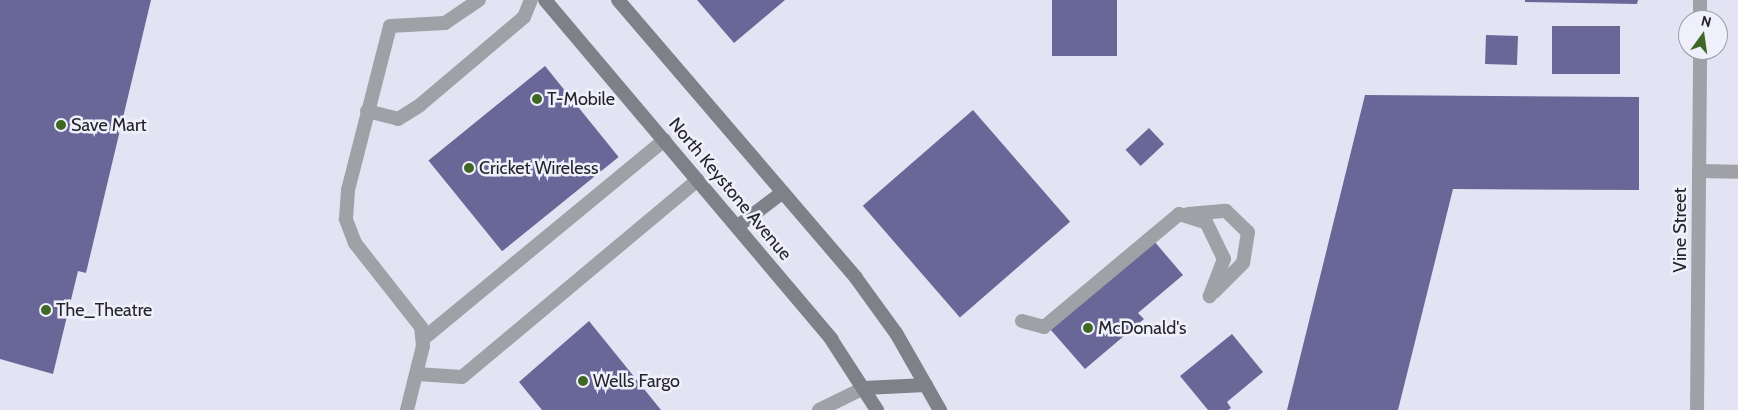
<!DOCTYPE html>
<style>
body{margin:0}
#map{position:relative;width:1738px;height:410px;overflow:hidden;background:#e3e3f3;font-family:Cabin,sans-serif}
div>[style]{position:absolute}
.building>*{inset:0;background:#696798;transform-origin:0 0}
.service>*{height:14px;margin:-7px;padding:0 7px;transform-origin:7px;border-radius:7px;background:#a0a1a7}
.tertiary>*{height:14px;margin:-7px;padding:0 7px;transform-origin:7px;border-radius:7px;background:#a0a1a7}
.secondary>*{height:14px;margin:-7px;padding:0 7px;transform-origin:7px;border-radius:7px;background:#808089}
.dots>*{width:14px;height:14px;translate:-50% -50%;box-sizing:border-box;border:2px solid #f0f0fd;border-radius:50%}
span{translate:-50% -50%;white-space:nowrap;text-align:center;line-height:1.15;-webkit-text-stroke:5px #f0f0fd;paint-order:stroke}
.poi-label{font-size:18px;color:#24242a}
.left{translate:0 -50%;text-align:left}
.street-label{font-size:18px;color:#24242a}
.north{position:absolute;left:1678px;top:10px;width:50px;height:50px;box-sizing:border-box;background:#f0f0fd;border:1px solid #9e9ea9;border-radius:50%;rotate:14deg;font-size:14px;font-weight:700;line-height:20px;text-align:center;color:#24242a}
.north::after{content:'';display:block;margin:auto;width:18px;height:22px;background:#3f6825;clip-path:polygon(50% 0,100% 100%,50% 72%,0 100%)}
</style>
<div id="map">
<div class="building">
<div style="clip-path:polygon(0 0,151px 0,86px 273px,78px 271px,53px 374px,0 359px)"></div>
<div style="clip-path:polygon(697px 0,785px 0,734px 43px)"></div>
<div style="left:1052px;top:0;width:65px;height:56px"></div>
<div style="clip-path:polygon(1525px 0,1638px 0,1637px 4px,1525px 2px)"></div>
<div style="left:1552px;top:26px;width:68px;height:48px"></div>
<div style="left:1486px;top:35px;width:32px;height:29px;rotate:2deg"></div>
<div style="left:545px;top:66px;width:117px;height:150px;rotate:51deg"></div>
<div style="clip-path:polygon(1365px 95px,1639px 97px,1639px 190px,1453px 189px,1398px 410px,1287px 410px)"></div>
<div style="left:973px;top:110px;width:148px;height:146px;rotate:49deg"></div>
<div style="left:1149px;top:128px;width:22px;height:32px;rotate:47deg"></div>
<div style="clip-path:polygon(1154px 241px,1183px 275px,1138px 313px,1144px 319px,1085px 369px,1050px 329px)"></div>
<div style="clip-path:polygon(589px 321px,661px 410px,542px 410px,519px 382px)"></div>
<div style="clip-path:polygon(1232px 334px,1263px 372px,1227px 402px,1231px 408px,1228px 410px,1208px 410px,1180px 376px)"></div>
</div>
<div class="service">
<div style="left:367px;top:111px;width:32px;rotate:14deg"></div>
<div style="left:398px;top:119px;width:26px;rotate:-32deg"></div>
<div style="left:420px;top:105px;width:136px;rotate:-40.2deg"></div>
<div style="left:524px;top:17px;width:18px;rotate:-68deg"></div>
<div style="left:1699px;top:171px;width:39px;rotate:1deg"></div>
<div style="left:1188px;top:214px;width:38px;rotate:-5deg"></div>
<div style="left:1226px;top:211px;width:30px;rotate:44deg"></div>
<div style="left:1248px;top:232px;width:31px;rotate:99deg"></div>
<div style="left:1243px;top:263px;width:41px;rotate:135deg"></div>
<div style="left:1022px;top:321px;width:23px;rotate:15deg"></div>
<div style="left:1044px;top:327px;width:176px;rotate:-39.9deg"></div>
<div style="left:1179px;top:214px;width:28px;rotate:17deg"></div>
<div style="left:1206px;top:222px;width:41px;rotate:64.1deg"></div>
<div style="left:1224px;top:259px;width:40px;rotate:111deg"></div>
<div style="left:423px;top:339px;width:313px;rotate:-39.5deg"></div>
<div style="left:417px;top:374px;width:45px;rotate:3.8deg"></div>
<div style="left:462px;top:377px;width:307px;rotate:-39.9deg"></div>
<div style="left:407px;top:410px;width:66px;rotate:-76deg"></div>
<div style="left:423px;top:346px;width:19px;rotate:-96deg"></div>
<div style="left:421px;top:327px;width:107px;rotate:-128.2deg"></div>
<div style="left:355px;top:243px;width:26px;rotate:-111deg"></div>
<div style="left:346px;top:219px;width:29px;rotate:-86deg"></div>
<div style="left:348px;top:190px;width:169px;rotate:-75.6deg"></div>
<div style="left:390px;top:26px;width:55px;rotate:-3.1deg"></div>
<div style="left:445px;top:23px;width:41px;rotate:-34.1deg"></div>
<div style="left:819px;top:410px;width:50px;rotate:-26.1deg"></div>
</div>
<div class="tertiary">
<div style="left:1700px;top:20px;width:20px;rotate:-90deg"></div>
<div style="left:1697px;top:410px;width:360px;rotate:-89.5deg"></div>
</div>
<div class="secondary">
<div style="left:545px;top:0;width:444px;rotate:49.8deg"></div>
<div style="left:831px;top:339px;width:85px;rotate:57.1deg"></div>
<div style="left:618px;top:0;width:366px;rotate:49.4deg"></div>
<div style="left:856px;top:278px;width:68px;rotate:54deg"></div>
<div style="left:896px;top:333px;width:89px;rotate:60.3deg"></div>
<div style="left:738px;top:226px;width:56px;rotate:-37.1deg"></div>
<div style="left:864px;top:388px;width:62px;rotate:-2.8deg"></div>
</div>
<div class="dots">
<div style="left:537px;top:99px;background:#3f6825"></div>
<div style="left:61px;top:125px;background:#3f6825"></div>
<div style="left:469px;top:168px;background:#3f6825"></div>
<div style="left:46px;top:310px;background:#3f6825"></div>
<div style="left:1088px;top:328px;background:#3f6825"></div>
<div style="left:583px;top:381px;background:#3f6825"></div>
</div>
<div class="poi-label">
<span class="left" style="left:547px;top:99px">T-Mobile</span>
<span class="left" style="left:71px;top:125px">Save Mart</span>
<span class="left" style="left:479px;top:168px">Cricket Wireless</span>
<span class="left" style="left:56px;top:310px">The_Theatre</span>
<span class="left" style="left:1098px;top:328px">McDonald's</span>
<span class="left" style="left:593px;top:381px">Wells Fargo</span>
</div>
<div class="street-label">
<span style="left:730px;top:189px;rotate:50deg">North Keystone Avenue</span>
<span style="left:1680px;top:230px;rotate:-90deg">Vine Street</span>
</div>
<div class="north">N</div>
</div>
